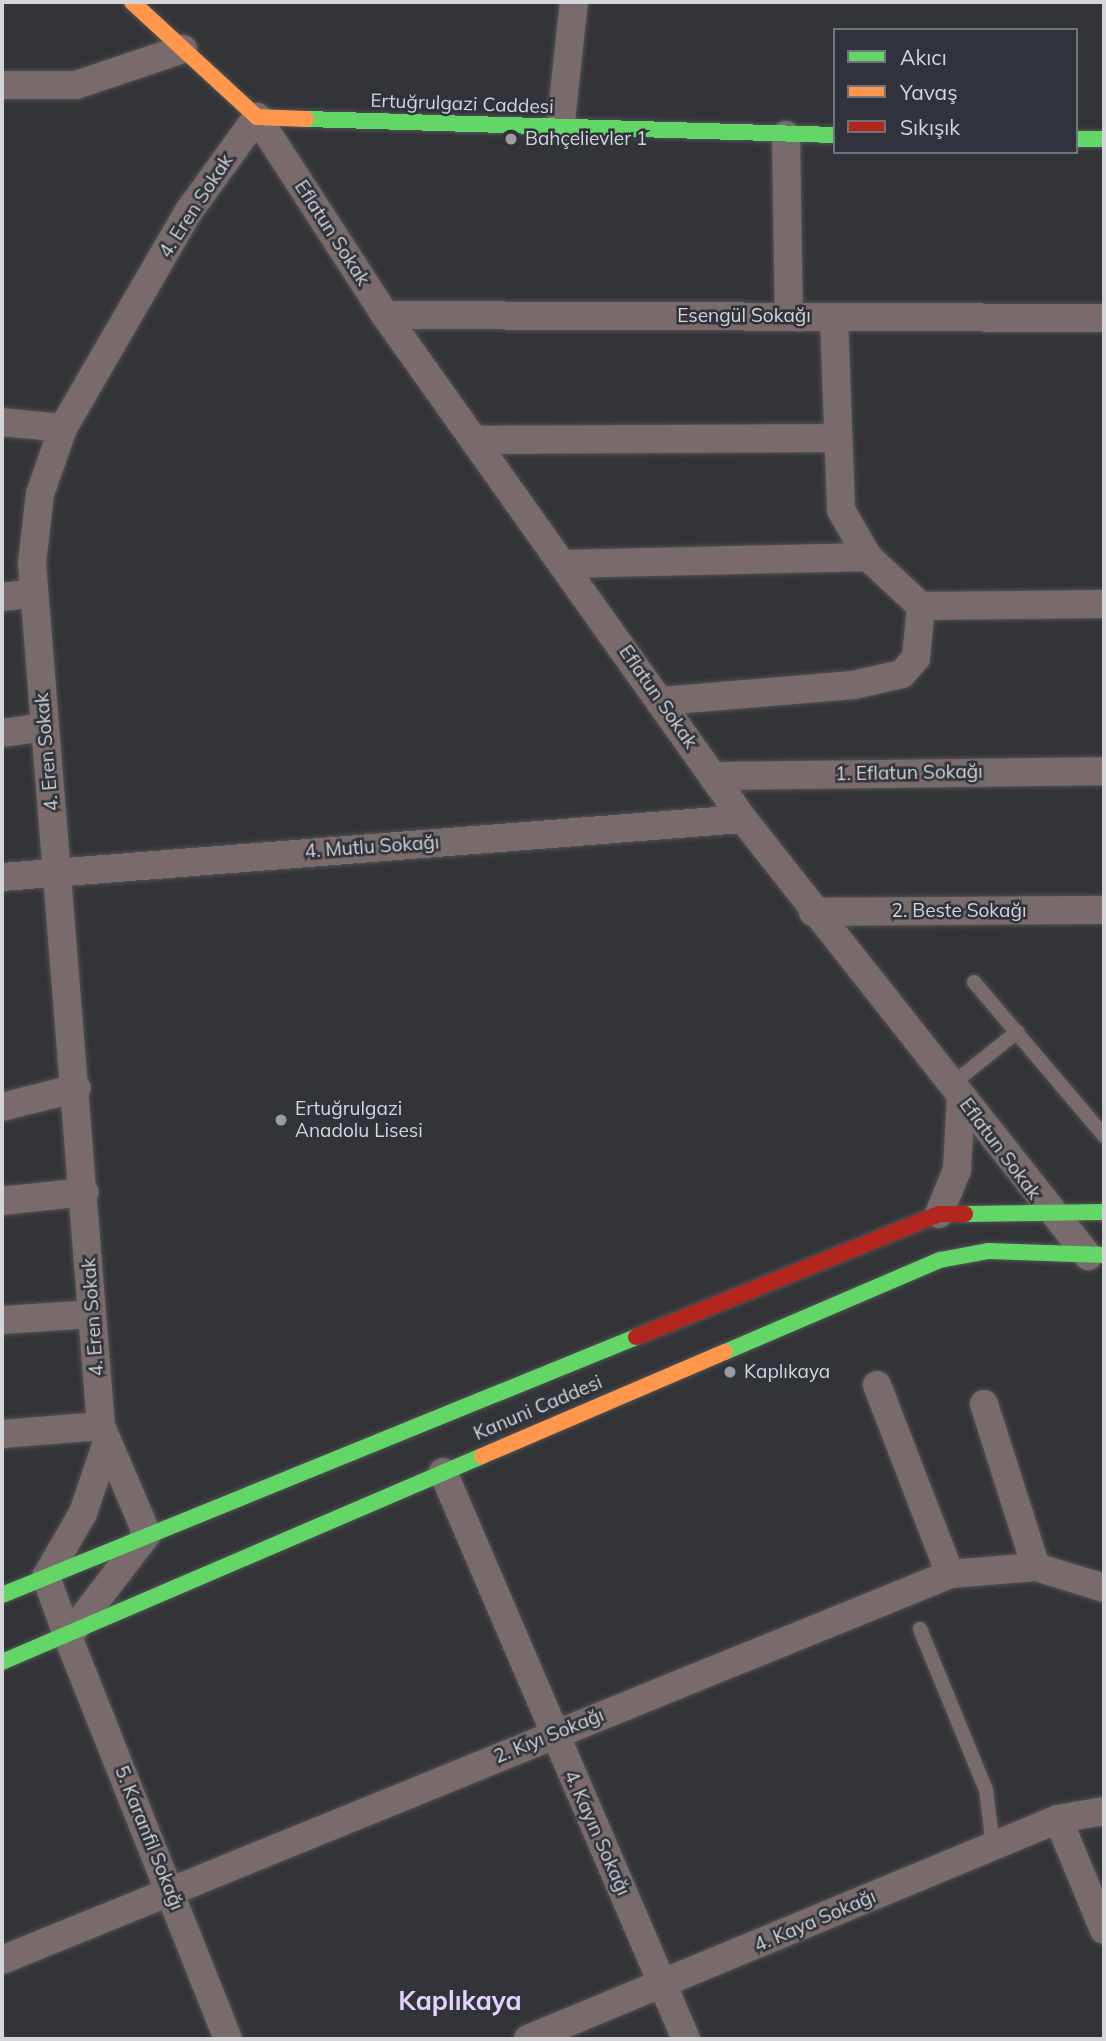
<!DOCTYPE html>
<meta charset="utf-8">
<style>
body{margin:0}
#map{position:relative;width:1106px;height:2041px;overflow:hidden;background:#333438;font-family:Mulish,sans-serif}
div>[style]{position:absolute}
.roads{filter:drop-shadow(0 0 2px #515254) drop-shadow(0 0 2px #515254)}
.lane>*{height:14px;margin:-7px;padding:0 7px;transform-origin:7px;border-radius:7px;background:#796b6b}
.street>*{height:28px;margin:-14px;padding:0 14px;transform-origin:14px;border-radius:14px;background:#796b6b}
.fast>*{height:16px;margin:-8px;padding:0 8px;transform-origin:8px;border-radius:8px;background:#63d668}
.slow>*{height:16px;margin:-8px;padding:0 8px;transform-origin:8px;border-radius:8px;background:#ff974d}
.jam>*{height:16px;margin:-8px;padding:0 8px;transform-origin:8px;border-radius:8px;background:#b3261e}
.dots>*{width:19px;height:19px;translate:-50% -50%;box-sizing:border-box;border:4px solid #30333b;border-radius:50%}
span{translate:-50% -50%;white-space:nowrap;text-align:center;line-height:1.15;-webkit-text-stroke:5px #30333b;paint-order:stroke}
.street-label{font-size:19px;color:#d4d6da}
.poi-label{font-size:19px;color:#d4d6da}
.left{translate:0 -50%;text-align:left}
.district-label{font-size:26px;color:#e5d2fb;font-weight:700}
.frame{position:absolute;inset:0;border:4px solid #d4d6da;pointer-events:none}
.legend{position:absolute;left:833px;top:28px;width:245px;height:126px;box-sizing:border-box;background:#30333b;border:2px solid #72747b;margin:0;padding:9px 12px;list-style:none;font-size:21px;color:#d4d6da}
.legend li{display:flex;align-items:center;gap:14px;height:35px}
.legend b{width:35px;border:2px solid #72747b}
</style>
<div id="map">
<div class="roads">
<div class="lane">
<div style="left:974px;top:982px;width:202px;rotate:49.8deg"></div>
<div style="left:951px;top:1085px;width:85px;rotate:-38.8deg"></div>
<div style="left:920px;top:1629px;width:174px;rotate:67.7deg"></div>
<div style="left:986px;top:1790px;width:56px;rotate:82.9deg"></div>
</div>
<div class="street">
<div style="left:2px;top:85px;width:74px"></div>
<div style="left:76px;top:85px;width:113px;rotate:-18.6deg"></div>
<div style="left:560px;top:130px;width:129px;rotate:-83.8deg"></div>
<div style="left:786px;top:135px;width:181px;rotate:89.1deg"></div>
<div style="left:385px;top:315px;width:719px;rotate:0.24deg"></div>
<div style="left:834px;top:317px;width:193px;rotate:87.9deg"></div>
<div style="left:841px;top:510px;width:54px;rotate:60.1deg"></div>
<div style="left:868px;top:557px;width:72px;rotate:42.8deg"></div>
<div style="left:921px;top:606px;width:183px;rotate:-0.6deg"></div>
<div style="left:2px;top:422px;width:61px;rotate:5.6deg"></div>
<div style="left:474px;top:440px;width:364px;rotate:-0.3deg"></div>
<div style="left:565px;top:564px;width:303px;rotate:-1.3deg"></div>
<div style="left:2px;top:597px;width:32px;rotate:-7deg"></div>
<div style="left:662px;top:701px;width:192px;rotate:-4.8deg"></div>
<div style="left:853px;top:685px;width:50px;rotate:-12.7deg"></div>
<div style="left:902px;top:674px;width:21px;rotate:-49deg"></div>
<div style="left:916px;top:658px;width:52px;rotate:-84.5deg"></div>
<div style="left:2px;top:733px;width:43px;rotate:-7.9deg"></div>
<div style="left:713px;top:776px;width:391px;rotate:-0.7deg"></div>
<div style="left:2px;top:877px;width:743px;rotate:-4.48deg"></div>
<div style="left:813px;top:912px;width:291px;rotate:-0.4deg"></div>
<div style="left:2px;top:1107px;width:77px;rotate:-14.2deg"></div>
<div style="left:2px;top:1201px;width:83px;rotate:-6.2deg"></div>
<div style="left:939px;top:1214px;width:48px;rotate:-67.8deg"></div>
<div style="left:957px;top:1170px;width:73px;rotate:-86.9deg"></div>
<div style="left:2px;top:1320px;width:90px;rotate:-3.8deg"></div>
<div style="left:877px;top:1385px;width:203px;rotate:68.9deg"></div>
<div style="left:984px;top:1404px;width:171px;rotate:72.3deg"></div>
<div style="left:2px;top:1434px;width:99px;rotate:-4.6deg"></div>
<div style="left:106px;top:1445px;width:72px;rotate:108.7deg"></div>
<div style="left:83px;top:1513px;width:74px;rotate:120deg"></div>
<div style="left:46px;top:1577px;width:64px;rotate:69.9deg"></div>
<div style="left:68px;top:1637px;width:130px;rotate:-52.5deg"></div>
<div style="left:147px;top:1534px;width:117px;rotate:-113.1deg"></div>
<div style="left:101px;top:1426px;width:866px;rotate:-94.57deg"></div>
<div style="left:32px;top:563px;width:69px;rotate:-83.4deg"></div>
<div style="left:40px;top:494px;width:70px;rotate:-70.8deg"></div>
<div style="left:63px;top:428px;width:251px;rotate:-59.9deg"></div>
<div style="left:189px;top:211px;width:116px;rotate:-54.1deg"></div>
<div style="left:257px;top:117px;width:236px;rotate:57.1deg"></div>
<div style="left:385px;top:315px;width:618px;rotate:54.61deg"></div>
<div style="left:743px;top:819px;width:557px;rotate:51.71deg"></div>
<div style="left:443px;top:1472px;width:617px;rotate:66.8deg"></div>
<div style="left:68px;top:1637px;width:433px;rotate:68.3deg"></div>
<div style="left:1058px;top:1819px;width:120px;rotate:67.5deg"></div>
<div style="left:2px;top:1960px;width:1024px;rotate:-22.15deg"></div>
<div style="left:950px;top:1574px;width:86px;rotate:-4.7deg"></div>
<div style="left:1036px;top:1567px;width:71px;rotate:17.2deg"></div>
<div style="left:528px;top:2039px;width:574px;rotate:-22.54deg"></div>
<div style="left:1058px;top:1819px;width:47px;rotate:-9.9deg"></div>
</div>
<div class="fast">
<div style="left:306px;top:119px;width:529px;rotate:1.73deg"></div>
<div style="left:1076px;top:139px;width:28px"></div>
<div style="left:965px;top:1214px;width:139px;rotate:-0.8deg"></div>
<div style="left:725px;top:1352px;width:234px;rotate:-23.2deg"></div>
<div style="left:940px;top:1260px;width:50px;rotate:-10.4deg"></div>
<div style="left:989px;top:1251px;width:115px;rotate:2deg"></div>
<div style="left:2px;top:1595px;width:684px;rotate:-22.14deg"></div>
<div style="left:2px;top:1662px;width:522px;rotate:-23.23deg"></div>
</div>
<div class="slow">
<div style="left:132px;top:2px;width:170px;rotate:42.6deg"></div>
<div style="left:257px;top:117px;width:49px;rotate:2.3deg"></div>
<div style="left:482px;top:1456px;width:264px;rotate:-23.2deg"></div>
</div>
<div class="jam">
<div style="left:636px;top:1337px;width:327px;rotate:-22.1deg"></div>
<div style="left:939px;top:1214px;width:26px"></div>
</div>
</div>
<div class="dots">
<div style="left:511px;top:139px;background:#9c9da1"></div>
<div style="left:281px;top:1120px;background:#9c9da1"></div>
<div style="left:730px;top:1372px;background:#9c9da1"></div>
</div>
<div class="street-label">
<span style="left:462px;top:104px;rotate:2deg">Ertuğrulgazi Caddesi</span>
<span style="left:196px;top:206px;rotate:-57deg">4. Eren Sokak</span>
<span style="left:332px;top:233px;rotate:57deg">Eflatun Sokak</span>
<span style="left:744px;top:316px">Esengül Sokağı</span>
<span style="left:658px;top:697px;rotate:55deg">Eflatun Sokak</span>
<span style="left:47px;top:752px;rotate:-95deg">4. Eren Sokak</span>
<span style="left:909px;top:773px;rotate:-1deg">1. Eflatun Sokağı</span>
<span style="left:372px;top:847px;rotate:-4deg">4. Mutlu Sokağı</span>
<span style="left:959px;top:911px">2. Beste Sokağı</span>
<span style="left:1000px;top:1149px;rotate:53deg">Eflatun Sokak</span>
<span style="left:93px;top:1317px;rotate:-94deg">4. Eren Sokak</span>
<span style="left:538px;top:1408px;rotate:-23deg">Kanuni Caddesi</span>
<span style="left:549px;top:1736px;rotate:-22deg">2. Kıyı Sokağı</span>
<span style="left:597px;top:1833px;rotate:66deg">4. Kayın Sokağı</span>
<span style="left:149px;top:1838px;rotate:68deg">5. Karanfil Sokağı</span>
<span style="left:815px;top:1921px;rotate:-23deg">4. Kaya Sokağı</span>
</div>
<div class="poi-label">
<span class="left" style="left:525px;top:139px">Bahçelievler 1</span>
<span class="left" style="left:295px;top:1120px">Ertuğrulgazi<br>Anadolu Lisesi</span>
<span class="left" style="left:744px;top:1372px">Kaplıkaya</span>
</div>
<div class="district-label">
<span style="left:460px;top:2001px">Kaplıkaya</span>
</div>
<div class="frame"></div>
<ul class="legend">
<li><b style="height:9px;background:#63d668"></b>Akıcı</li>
<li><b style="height:9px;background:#ff974d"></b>Yavaş</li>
<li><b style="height:9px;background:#b3261e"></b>Sıkışık</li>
</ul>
</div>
